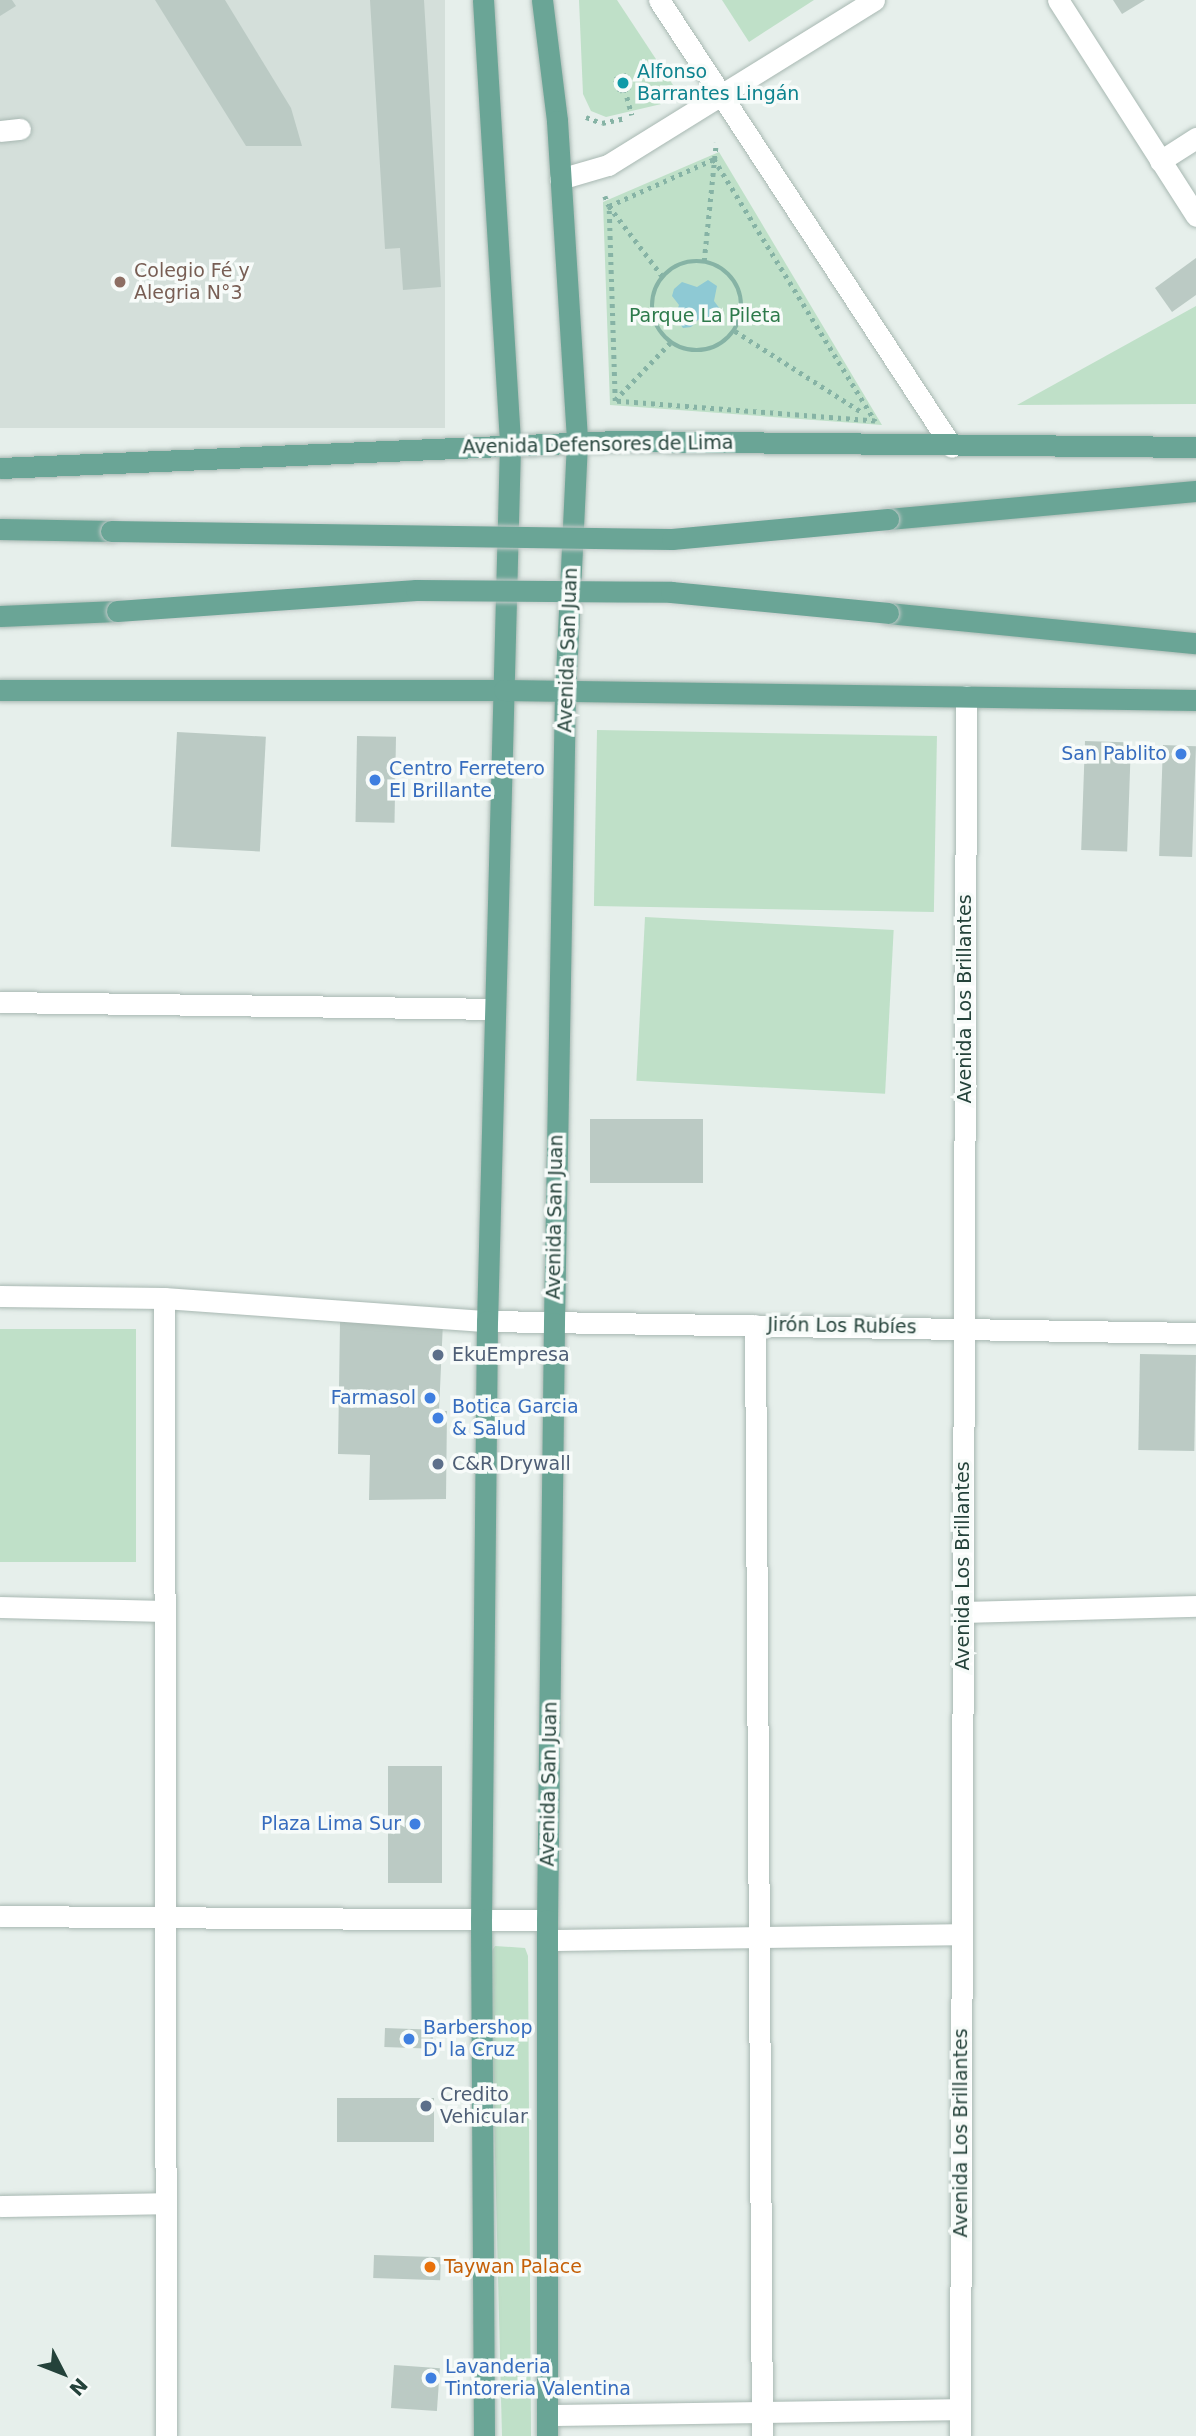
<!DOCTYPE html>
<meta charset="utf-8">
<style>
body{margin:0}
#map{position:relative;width:1196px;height:2436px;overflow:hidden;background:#e6efeb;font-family:"DejaVu Sans",sans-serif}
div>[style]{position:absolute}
.built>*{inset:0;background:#d4dfda;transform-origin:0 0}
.green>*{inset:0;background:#bfe0c8;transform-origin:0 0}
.water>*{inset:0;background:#8ec9d4}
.building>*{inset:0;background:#bbcac4;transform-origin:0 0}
.path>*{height:4.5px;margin-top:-2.25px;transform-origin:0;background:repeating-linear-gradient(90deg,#86b3a5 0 3.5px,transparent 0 8.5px)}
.path>.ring{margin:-2.25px;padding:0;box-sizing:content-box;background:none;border:4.5px solid #86b3a5;border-radius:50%}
.roads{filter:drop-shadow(0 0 2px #a8b8b2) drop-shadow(0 0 2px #a8b8b2)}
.minor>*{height:21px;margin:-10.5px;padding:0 10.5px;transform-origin:10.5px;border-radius:10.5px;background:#fff}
.major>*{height:21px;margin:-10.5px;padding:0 10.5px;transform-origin:10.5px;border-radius:10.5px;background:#6aa596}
.bridges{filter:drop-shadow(0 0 2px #c2cac8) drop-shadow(0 0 2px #c2cac8)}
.major-bridge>*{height:21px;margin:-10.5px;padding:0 10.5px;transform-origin:10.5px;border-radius:10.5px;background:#6aa596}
.dots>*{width:19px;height:19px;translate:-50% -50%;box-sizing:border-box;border:4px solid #f7fbf9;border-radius:50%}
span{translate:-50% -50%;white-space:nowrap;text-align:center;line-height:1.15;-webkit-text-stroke:7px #f7fbf9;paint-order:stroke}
.culture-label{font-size:19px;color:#0d838f}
.left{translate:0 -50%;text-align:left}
.education-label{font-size:19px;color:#785e54}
.park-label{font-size:19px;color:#2d7a4b}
.street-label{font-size:19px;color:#24423a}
.shop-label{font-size:19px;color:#366cbe}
.right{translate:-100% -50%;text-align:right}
.service-label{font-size:19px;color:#4e5e75}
.food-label{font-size:19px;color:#c56008}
.north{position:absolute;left:28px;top:2338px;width:70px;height:70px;-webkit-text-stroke:5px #f7fbf9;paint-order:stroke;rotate:132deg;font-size:19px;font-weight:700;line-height:28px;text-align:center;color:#24423a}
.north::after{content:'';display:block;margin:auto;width:24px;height:32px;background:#24423a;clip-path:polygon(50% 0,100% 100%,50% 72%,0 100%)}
</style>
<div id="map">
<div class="built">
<div style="left:0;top:0;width:445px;height:428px"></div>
</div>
<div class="green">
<div style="clip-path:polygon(579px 0,617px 0,675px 88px,674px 101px,606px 117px,591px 111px,583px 94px)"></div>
<div style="clip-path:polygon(722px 0,814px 0,749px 42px)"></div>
<div style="clip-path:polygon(719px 152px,882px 425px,610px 405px,603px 202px)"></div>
<div style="clip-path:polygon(1196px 306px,1196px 404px,1017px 405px)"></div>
<div style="left:597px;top:730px;width:340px;height:176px;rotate:1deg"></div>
<div style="left:645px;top:917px;width:249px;height:164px;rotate:3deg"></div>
<div style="left:0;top:1329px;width:136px;height:233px"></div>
<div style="clip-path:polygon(495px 1946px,525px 1948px,528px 1956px,531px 2436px,502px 2436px,490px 1954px)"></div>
</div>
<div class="water">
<div style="clip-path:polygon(708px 280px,717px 286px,714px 301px,720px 309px,721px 317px,715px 324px,699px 319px,691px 327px,683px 328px,675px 317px,679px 305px,672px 296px,674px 289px,682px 282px,697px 287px)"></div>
</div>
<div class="building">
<div style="clip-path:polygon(0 0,12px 0,16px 6px,0 16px)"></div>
<div style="clip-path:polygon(155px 0,225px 0,291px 108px,302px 146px,246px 146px)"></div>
<div style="clip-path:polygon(370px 0,424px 0,441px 287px,403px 290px,400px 248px,385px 249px)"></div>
<div style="clip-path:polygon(1113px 0,1145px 0,1122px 14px)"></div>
<div style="clip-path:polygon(1196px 258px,1196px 295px,1172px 312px,1155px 288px)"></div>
<div style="left:177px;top:732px;width:89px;height:115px;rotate:3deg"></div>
<div style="left:357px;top:736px;width:39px;height:86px;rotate:1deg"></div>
<div style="left:1085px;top:741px;width:46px;height:109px;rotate:2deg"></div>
<div style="left:1163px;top:745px;width:33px;height:111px;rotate:2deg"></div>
<div style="left:703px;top:1119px;width:64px;height:113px;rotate:90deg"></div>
<div style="clip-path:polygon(340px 1322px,443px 1322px,439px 1411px,447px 1411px,446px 1499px,369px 1500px,370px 1455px,338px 1454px)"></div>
<div style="left:1140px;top:1354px;width:56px;height:96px;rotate:1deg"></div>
<div style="left:388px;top:1766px;width:54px;height:117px"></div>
<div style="left:385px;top:2028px;width:48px;height:19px;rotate:2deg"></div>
<div style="left:434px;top:2098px;width:44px;height:97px;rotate:90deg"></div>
<div style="left:374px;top:2255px;width:67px;height:23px;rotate:2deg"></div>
<div style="left:394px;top:2365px;width:46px;height:43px;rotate:4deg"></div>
</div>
<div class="path">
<div style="left:626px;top:75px;width:13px;rotate:72deg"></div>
<div style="left:630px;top:87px;width:11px;rotate:158deg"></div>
<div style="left:620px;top:91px;width:13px;rotate:-113deg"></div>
<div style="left:615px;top:79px;width:12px;rotate:-20deg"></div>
<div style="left:625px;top:89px;width:27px;rotate:75deg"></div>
<div style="left:586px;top:117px;width:17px;rotate:21deg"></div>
<div style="left:602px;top:123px;width:24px;rotate:-12deg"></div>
<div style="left:714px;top:159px;width:308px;rotate:58.4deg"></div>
<div style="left:875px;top:421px;width:261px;rotate:-175.6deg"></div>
<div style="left:615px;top:401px;width:195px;rotate:-91.8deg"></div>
<div style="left:609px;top:206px;width:115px;rotate:-24.1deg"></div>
<div style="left:605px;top:196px;width:11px;rotate:68deg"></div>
<div style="left:609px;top:206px;width:89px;rotate:52.7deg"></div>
<div style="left:704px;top:261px;width:119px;rotate:-84.2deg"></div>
<div class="ring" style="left:652px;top:261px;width:85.5px;height:85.5px"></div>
<div style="left:735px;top:331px;width:152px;rotate:32.6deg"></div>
<div style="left:615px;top:400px;width:79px;rotate:-46deg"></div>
</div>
<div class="roads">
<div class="minor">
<div style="left:659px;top:0;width:534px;rotate:56.76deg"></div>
<div style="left:1058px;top:0;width:256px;rotate:57.4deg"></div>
<div style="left:0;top:131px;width:20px;rotate:-6deg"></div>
<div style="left:1160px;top:161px;width:43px;rotate:-32.6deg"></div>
<div style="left:560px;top:179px;width:50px;rotate:-16.3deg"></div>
<div style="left:608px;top:165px;width:313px;rotate:-31.8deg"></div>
<div style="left:0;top:1002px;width:495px;rotate:0.8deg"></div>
<div style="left:0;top:1296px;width:164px;rotate:0.7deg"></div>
<div style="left:164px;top:1298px;width:324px;rotate:4.1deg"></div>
<div style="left:487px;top:1321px;width:709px;rotate:0.97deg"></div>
<div style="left:164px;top:1298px;width:1138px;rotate:89.9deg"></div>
<div style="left:755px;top:1325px;width:1111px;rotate:89.64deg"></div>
<div style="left:0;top:1607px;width:165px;rotate:1.4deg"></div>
<div style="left:963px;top:1612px;width:233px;rotate:-1.5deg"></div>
<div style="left:0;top:1916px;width:547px;rotate:0.42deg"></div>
<div style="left:548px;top:1940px;width:414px;rotate:-0.8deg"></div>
<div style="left:0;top:2206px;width:166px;rotate:-1deg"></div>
<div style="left:547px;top:2415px;width:413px;rotate:-0.8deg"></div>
<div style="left:960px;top:2436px;width:1740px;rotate:-89.8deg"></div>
</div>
<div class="major">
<div style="left:483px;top:0;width:446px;rotate:86.5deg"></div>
<div style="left:510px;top:445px;width:876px;rotate:91.5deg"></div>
<div style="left:487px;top:1321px;width:598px;rotate:90.57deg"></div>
<div style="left:481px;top:1919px;width:517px;rotate:89.67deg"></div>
<div style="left:542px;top:0;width:122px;rotate:82.9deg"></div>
<div style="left:557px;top:121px;width:322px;rotate:86.4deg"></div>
<div style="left:577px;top:442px;width:250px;rotate:92.7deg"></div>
<div style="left:565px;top:692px;width:631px;rotate:91deg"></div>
<div style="left:554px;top:1323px;width:597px;rotate:90.67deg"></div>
<div style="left:547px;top:1920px;width:516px;rotate:90deg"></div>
<div style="left:0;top:468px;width:618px;rotate:-2.51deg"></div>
<div style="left:617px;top:441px;width:579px;rotate:0.59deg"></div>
<div style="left:888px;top:519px;width:309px;rotate:-5.2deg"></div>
<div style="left:0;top:529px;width:111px;rotate:1deg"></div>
<div style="left:888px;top:613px;width:309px;rotate:5.6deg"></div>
<div style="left:0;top:616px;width:117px;rotate:-2.4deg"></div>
<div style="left:0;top:690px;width:504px"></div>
<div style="left:504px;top:690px;width:692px;rotate:0.83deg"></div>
</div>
</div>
<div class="bridges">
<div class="major-bridge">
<div style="left:111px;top:531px;width:561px;rotate:0.82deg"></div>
<div style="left:672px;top:539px;width:217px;rotate:-5.3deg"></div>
<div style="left:117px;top:611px;width:300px;rotate:-4deg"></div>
<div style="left:416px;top:590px;width:255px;rotate:0.4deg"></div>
<div style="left:671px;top:592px;width:218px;rotate:5.5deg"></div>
</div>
</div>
<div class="dots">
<div style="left:623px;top:83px;background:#0f9aa8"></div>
<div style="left:120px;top:282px;background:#8d6e63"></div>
<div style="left:1181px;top:754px;background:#3f7fe0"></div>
<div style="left:375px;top:780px;background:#3f7fe0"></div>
<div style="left:438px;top:1355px;background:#5c6f8a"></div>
<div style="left:430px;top:1398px;background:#3f7fe0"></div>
<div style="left:438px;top:1418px;background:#3f7fe0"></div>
<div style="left:438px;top:1464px;background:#5c6f8a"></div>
<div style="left:415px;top:1824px;background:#3f7fe0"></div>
<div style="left:409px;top:2039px;background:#3f7fe0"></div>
<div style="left:426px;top:2106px;background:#5c6f8a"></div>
<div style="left:430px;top:2267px;background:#e8710a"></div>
<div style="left:431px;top:2378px;background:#3f7fe0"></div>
</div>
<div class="culture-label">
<span class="left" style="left:637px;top:83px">Alfonso<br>Barrantes Lingán</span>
</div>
<div class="education-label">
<span class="left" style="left:134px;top:282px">Colegio Fé y<br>Alegria N°3</span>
</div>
<div class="park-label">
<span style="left:705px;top:316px">Parque La Pileta</span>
</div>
<div class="street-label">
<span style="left:598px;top:445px;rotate:-1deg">Avenida Defensores de Lima</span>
<span style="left:568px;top:650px;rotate:-88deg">Avenida San Juan</span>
<span style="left:965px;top:999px;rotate:-90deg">Avenida Los Brillantes</span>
<span style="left:555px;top:1217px;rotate:-89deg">Avenida San Juan</span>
<span style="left:842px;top:1326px;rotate:1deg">Jirón Los Rubíes</span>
<span style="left:963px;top:1566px;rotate:-90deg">Avenida Los Brillantes</span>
<span style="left:549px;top:1784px;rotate:-89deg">Avenida San Juan</span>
<span style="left:961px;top:2133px;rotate:-90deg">Avenida Los Brillantes</span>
</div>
<div class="shop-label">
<span class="right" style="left:1167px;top:754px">San Pablito</span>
<span class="left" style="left:389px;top:780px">Centro Ferretero<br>El Brillante</span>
<span class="right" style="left:416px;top:1398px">Farmasol</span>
<span class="left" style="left:452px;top:1418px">Botica Garcia<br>&amp; Salud</span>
<span class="right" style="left:401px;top:1824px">Plaza Lima Sur</span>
<span class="left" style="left:423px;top:2039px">Barbershop<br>D' la Cruz</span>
<span class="left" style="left:445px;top:2378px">Lavanderia<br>Tintoreria Valentina</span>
</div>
<div class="service-label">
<span class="left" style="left:452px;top:1355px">EkuEmpresa</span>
<span class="left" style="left:452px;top:1464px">C&amp;R Drywall</span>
<span class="left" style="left:440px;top:2106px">Credito<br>Vehicular</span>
</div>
<div class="food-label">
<span class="left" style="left:444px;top:2267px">Taywan Palace</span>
</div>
<div class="north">N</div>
</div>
